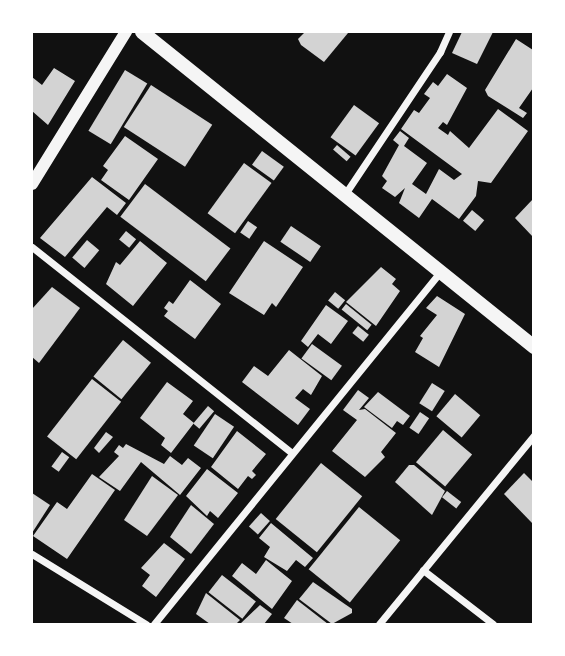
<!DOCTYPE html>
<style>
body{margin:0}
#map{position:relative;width:565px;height:656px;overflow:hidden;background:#111;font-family:Mulish,sans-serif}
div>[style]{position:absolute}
.building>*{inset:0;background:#d3d3d3;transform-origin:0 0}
.minor>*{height:7px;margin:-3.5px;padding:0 3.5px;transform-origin:3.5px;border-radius:3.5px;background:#f5f5f5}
.tertiary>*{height:12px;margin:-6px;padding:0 6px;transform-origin:6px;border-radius:6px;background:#f5f5f5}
.secondary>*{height:14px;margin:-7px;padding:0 7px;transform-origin:7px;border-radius:7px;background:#f5f5f5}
span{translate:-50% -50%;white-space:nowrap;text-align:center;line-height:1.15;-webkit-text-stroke:5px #fff;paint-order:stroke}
.frame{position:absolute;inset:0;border:33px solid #fff;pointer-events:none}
</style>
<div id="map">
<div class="building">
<div style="clip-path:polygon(305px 32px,346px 32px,348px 33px,324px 62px,301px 45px,298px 39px)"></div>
<div style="clip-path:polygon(462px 32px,493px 32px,477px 64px,452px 53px)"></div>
<div style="clip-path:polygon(516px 39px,533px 50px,533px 88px,519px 108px,527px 113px,523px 118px,488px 96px,485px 90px)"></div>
<div style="clip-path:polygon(54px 68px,75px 81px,48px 125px,32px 111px,32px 77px,42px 85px)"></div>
<div style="left:125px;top:70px;width:26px;height:71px;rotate:31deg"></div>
<div style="clip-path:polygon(447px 74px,467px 88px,447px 125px,443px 122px,438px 128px,448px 135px,450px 131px,469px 148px,498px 109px,528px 131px,491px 183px,478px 181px,476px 196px,459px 219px,432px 199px,419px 218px,399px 203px,405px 188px,395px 197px,382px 188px,387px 181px,382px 176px,399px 145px,393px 140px,400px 131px,409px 138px,404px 146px,427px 163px,412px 184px,426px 194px,439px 169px,454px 180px,462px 174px,401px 129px,414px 110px,419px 113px,430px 98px,424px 94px,433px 82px,438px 86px)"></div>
<div style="left:151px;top:85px;width:73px;height:50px;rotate:33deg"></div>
<div style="left:354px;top:105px;width:31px;height:40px;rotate:36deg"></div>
<div style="clip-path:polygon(125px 136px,158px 159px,129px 200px,101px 180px,108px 170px,103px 166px)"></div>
<div style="left:337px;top:145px;width:18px;height:6px;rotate:41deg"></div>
<div style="left:262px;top:151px;width:27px;height:17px;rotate:36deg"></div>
<div style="left:244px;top:163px;width:34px;height:62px;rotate:36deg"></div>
<div style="clip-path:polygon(92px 177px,126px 203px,117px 215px,107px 207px,65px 257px,40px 238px)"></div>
<div style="left:145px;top:184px;width:107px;height:41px;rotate:37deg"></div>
<div style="clip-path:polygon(533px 199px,533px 237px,515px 218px)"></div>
<div style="left:472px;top:210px;width:16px;height:14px;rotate:40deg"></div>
<div style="left:248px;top:221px;width:11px;height:14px;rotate:34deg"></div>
<div style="left:291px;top:226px;width:36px;height:19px;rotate:34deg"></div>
<div style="left:126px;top:231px;width:13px;height:11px;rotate:39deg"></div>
<div style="left:87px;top:240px;width:16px;height:23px;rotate:40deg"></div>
<div style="clip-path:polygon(140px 241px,167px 263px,133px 306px,106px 284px,116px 262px,120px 265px)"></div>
<div style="clip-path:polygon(264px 241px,303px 267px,276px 307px,272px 303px,264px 315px,229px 293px)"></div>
<div style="clip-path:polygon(381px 267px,396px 279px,392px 284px,400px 291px,376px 326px,346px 302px)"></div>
<div style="clip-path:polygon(190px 280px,221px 304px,195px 339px,164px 316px,168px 311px,164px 308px,169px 301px,173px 304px)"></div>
<div style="clip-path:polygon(52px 287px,80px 308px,39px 363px,32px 357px,32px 309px)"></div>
<div style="left:335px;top:292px;width:13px;height:11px;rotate:39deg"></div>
<div style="clip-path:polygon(437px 296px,465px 314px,439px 367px,415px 352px,423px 338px,420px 336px,437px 315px,426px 308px)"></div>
<div style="left:346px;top:304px;width:33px;height:7px;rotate:39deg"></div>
<div style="clip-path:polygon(326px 305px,348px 321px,331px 344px,318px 334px,308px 347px,301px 341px)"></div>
<div style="left:358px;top:326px;width:14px;height:9px;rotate:39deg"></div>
<div style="left:123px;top:340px;width:36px;height:47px;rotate:39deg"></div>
<div style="left:312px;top:344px;width:37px;height:18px;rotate:36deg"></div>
<div style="clip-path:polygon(289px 350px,322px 376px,311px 395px,303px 389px,295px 398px,310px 409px,298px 425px,242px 382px,254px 366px,268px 376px)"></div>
<div style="left:92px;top:379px;width:37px;height:73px;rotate:38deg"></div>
<div style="clip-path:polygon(167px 382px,193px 401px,183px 414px,194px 423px,171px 453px,161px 445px,165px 438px,140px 418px)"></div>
<div style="left:432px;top:383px;width:15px;height:24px;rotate:32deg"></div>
<div style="clip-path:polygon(358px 390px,369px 398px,359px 410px,365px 409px,396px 433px,381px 452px,385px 457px,365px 477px,332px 451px,357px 420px,343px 410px)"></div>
<div style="clip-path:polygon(378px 392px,410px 416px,403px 425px,397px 421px,392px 428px,364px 407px)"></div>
<div style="left:455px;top:394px;width:33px;height:29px;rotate:40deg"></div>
<div style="left:208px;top:406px;width:8px;height:23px;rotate:40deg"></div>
<div style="left:420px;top:412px;width:11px;height:19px;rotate:34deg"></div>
<div style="left:215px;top:414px;width:23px;height:38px;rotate:34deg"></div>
<div style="left:443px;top:430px;width:38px;height:42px;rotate:40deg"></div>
<div style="clip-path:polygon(237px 431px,266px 454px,252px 471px,256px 475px,252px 479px,248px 476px,238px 489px,211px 467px)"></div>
<div style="clip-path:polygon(106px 432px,113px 437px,99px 453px,94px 448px)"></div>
<div style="clip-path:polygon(126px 444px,164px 464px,170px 456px,182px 465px,188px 458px,201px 468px,180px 495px,141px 462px,120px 491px,99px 477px,119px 456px,114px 452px,119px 445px,123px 448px)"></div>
<div style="left:62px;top:452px;width:9px;height:18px;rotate:36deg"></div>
<div style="left:321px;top:463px;width:53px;height:72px;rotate:39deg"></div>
<div style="clip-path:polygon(409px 465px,414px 465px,445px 491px,432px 515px,395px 482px)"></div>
<div style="clip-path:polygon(207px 469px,238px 493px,218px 518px,210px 511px,207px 516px,186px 496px)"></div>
<div style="clip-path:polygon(524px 473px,533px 482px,533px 524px,504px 494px)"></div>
<div style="clip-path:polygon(92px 474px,115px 490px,67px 559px,33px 536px,57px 502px,67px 509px)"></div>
<div style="clip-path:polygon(152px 476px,178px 495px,147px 536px,124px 520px)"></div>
<div style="left:447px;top:491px;width:18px;height:8px;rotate:38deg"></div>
<div style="clip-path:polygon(32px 493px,50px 505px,32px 533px)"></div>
<div style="clip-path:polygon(191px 505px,214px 524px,191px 554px,170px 537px)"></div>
<div style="left:359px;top:507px;width:53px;height:80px;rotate:39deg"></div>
<div style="left:261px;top:513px;width:12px;height:18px;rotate:42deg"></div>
<div style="clip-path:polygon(271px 523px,313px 558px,305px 567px,296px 560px,287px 571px,264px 557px,270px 547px,259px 538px)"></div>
<div style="clip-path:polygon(164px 543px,185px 559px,156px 597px,142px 586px,150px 575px,141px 568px)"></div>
<div style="clip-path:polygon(266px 560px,292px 581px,272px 609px,232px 576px,242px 563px,256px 574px)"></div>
<div style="left:222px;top:575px;width:43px;height:22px;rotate:38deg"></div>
<div style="clip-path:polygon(313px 582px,352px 609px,352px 613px,332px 624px,299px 599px)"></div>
<div style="clip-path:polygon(206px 593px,240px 620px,236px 624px,210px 624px,196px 614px)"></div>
<div style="clip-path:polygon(297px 600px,328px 624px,293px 624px,284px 618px)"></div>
<div style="clip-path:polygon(260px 605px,272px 614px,264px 624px,240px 624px)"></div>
</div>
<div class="minor">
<div style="left:345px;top:194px;width:171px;rotate:-56.2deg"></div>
<div style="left:440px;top:52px;width:22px;rotate:-66deg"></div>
<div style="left:32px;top:247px;width:330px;rotate:38.4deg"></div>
<div style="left:32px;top:554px;width:134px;rotate:31.6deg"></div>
<div style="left:423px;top:570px;width:88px;rotate:37.6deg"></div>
<div style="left:154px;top:624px;width:454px;rotate:-50.9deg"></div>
<div style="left:379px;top:624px;width:244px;rotate:-50.6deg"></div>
</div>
<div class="tertiary">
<div style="left:32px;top:184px;width:179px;rotate:-58.3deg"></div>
</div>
<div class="secondary">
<div style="left:142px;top:32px;width:503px;rotate:38.78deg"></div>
</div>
<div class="frame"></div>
</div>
